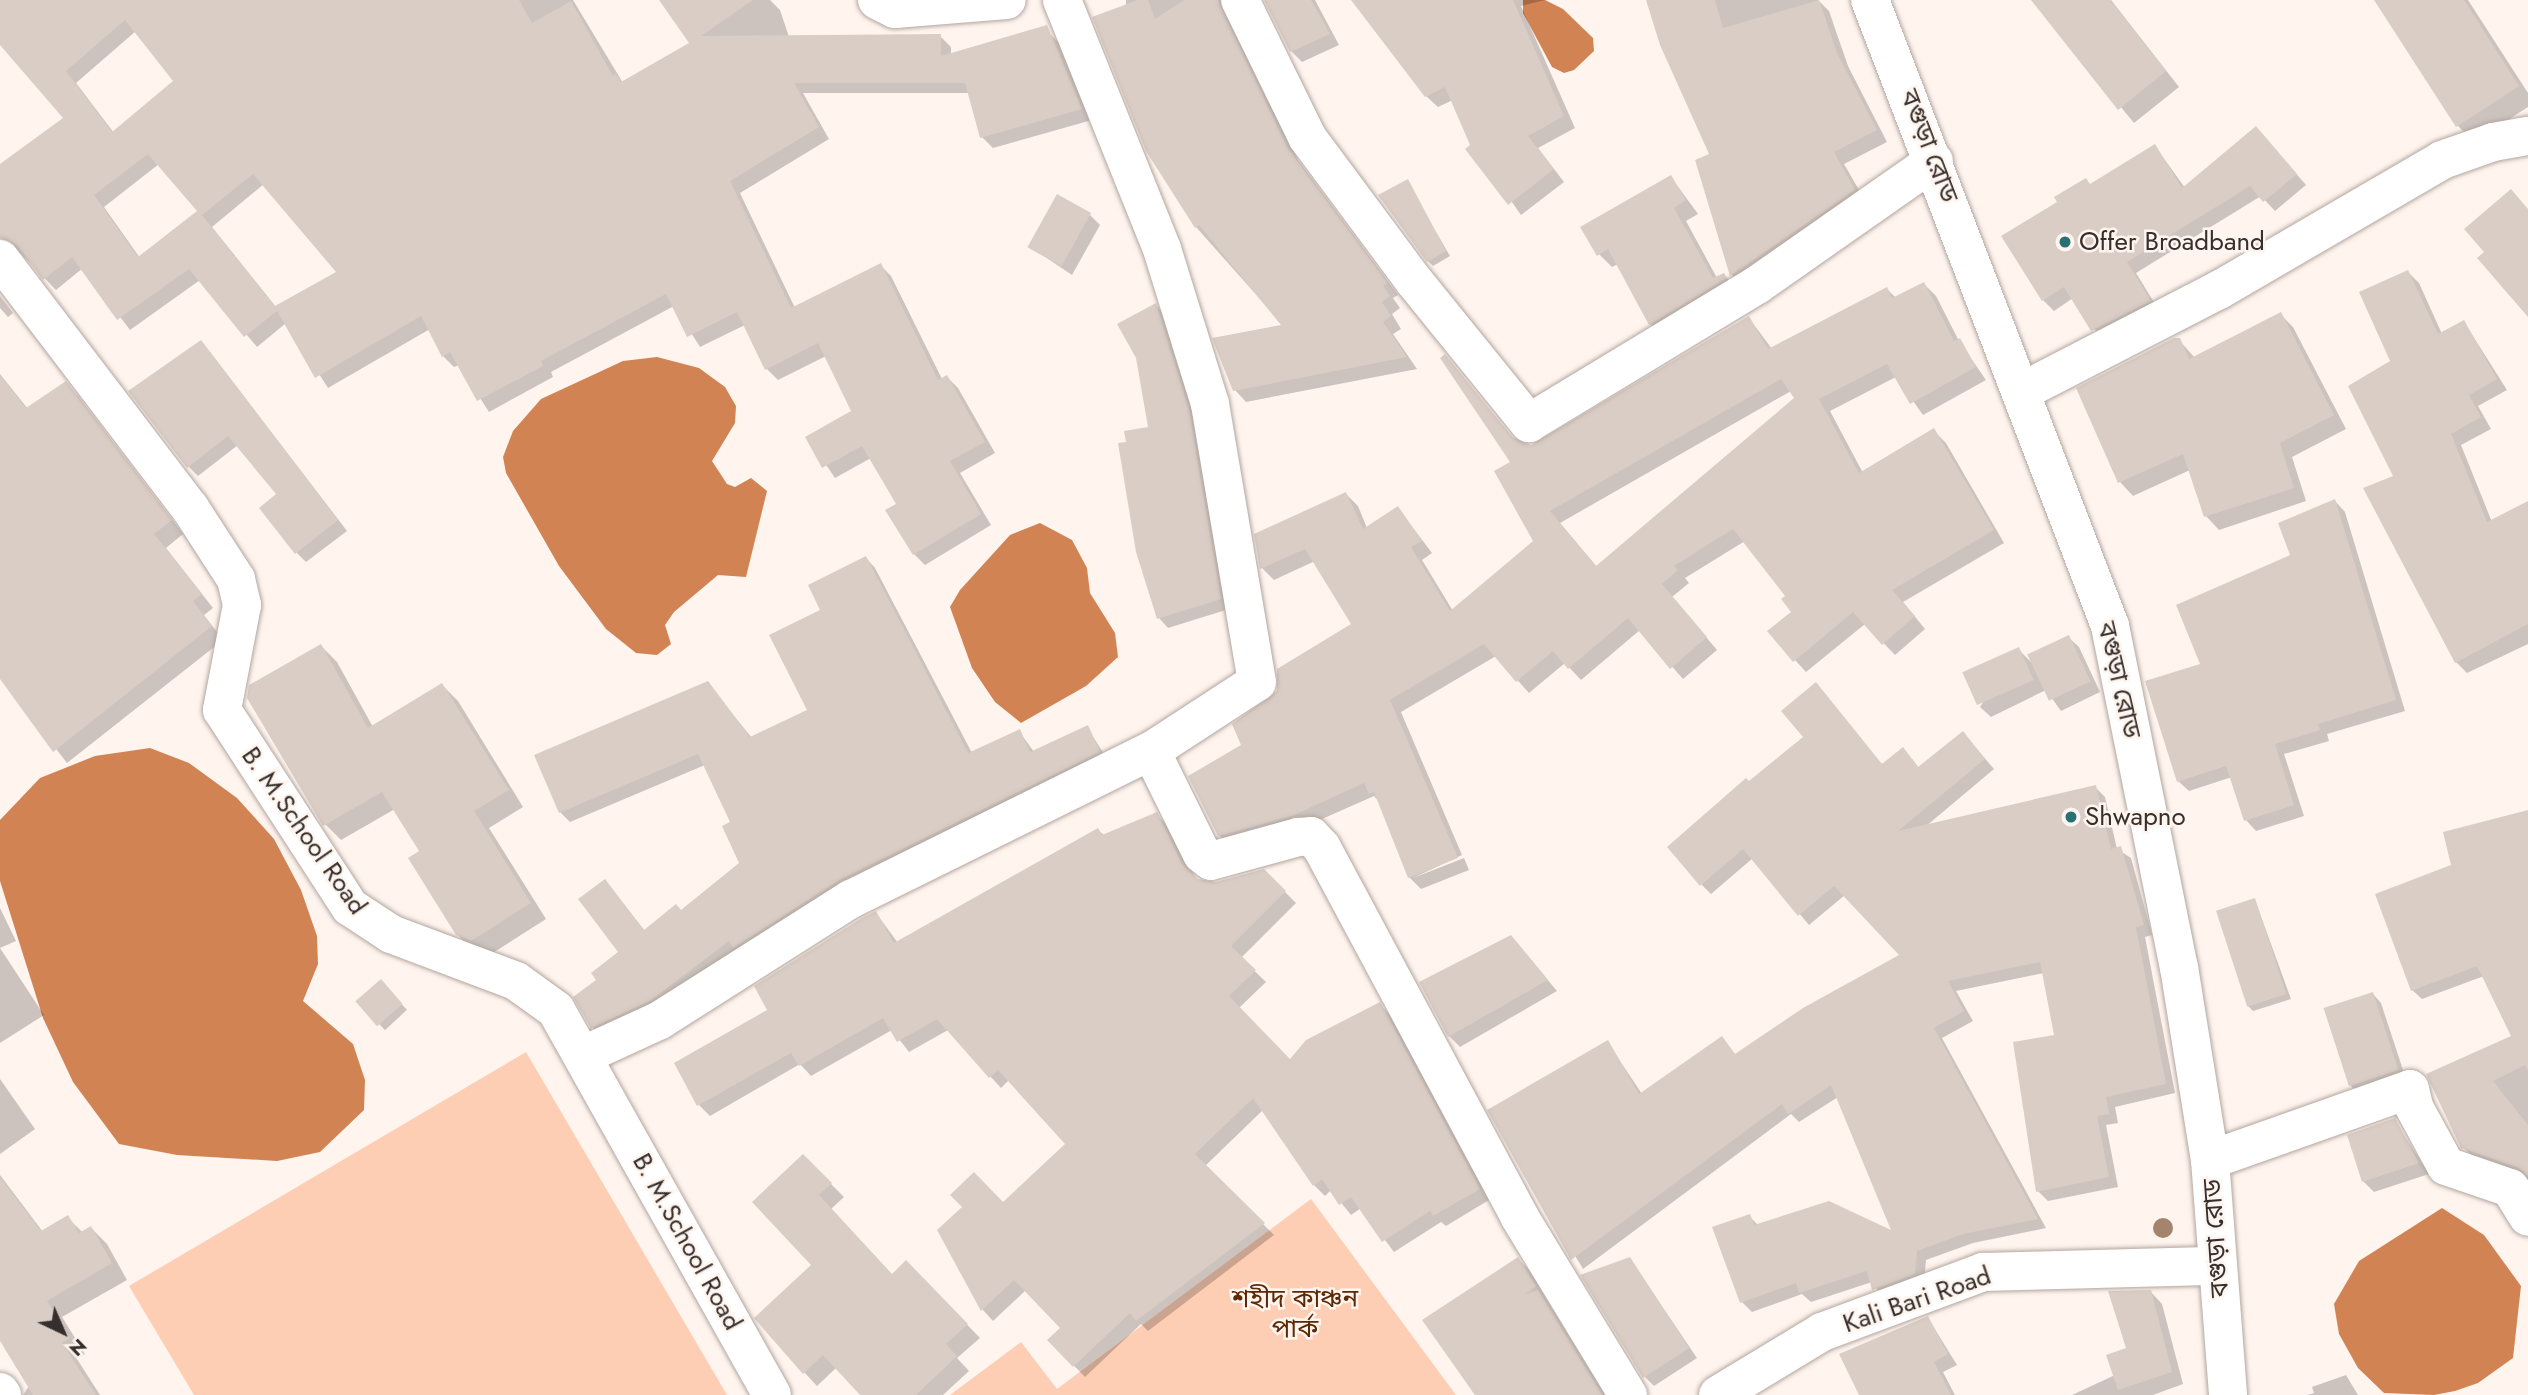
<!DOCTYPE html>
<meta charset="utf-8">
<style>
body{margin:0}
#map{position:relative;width:2528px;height:1395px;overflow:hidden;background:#fff4ee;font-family:Jost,"Noto Sans Bengali",sans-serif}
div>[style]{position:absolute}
.green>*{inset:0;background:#feceb4}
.water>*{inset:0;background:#d28353}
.shadow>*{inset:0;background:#0003;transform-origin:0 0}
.building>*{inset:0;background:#dacdc6;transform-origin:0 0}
.roads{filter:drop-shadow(0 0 2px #b2a69f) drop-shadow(0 0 2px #b2a69f)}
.street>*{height:38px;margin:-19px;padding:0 19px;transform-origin:19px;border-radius:19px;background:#fff}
.secondary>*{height:38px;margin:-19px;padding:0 19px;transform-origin:19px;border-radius:19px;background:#fff}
.trees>*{width:20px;height:20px;margin:-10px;border-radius:50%;background:#a5846d}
.dots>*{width:19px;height:19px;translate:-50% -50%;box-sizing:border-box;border:4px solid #fff4ee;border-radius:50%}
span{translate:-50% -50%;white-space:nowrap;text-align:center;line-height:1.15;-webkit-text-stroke:5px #fff4ee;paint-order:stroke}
.street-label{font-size:26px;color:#35302d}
.poi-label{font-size:26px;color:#35302d}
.left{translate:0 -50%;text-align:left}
.park-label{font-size:26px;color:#5c2903}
.north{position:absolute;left:28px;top:1297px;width:70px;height:70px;-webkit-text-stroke:5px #fff4ee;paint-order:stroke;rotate:136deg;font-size:19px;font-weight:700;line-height:28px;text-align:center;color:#35302d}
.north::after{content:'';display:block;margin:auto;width:24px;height:32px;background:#35302d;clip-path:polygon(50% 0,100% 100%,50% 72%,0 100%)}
</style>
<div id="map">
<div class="green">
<div style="clip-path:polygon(526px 1052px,727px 1395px,194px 1395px,129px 1286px)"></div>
<div style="clip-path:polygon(1311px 1199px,1456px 1395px,950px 1395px,1021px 1342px,1057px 1389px)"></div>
</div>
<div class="water">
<div style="clip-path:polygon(1523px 0,1545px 0,1563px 9px,1593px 38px,1594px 51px,1574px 70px,1564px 73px,1552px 67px,1523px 13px)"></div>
<div style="clip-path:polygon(657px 357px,699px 368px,725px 387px,736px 406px,735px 423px,712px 461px,727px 484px,735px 487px,751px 478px,767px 491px,746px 577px,718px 575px,674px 612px,665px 625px,671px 644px,657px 655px,636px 653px,606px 629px,559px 566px,506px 473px,503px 457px,513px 431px,541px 399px,623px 361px)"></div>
<div style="clip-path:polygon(1040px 523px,1072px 540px,1087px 568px,1090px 593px,1115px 633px,1118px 657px,1086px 686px,1021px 723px,995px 702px,972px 668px,950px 607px,960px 590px,1010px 535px)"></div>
<div style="clip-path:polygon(150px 748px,189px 763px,237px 798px,274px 839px,301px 890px,317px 936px,318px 964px,303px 1001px,353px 1044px,365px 1080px,364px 1110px,320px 1152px,277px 1161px,177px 1155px,119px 1144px,73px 1082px,43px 1018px,0 881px,0 820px,40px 778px,95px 756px)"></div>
<div style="clip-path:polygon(2442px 1208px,2484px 1235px,2521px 1286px,2513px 1358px,2478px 1383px,2455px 1391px,2434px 1395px,2384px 1393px,2358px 1368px,2339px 1334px,2334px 1304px,2359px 1261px)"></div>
</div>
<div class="shadow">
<div style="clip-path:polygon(evenodd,0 0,573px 0,623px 83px,691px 44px,661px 0,770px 0,780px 10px,789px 37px,940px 36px,951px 47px,951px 55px,1051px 35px,1062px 46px,1092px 120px,993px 148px,982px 137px,969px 93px,803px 93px,829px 139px,740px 193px,795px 308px,880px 265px,891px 276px,942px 379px,947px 377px,958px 388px,995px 453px,960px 473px,991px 525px,925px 565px,914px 554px,898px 504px,871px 458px,835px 478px,808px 438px,853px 412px,826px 356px,778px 380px,767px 369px,745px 325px,700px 347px,674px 306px,551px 372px,553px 377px,489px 412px,459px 365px,454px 367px,443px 356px,430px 329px,328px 388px,286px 323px,257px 347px,200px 280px,130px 330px,83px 268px,56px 290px,6px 238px,0 221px,0 167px,65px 118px,0 42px,0 0,136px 31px,176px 82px,114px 133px,76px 83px,136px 31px,0 0,159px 164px,199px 211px,140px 258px,104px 207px,159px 164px,0 0,264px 184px,338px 272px,276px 307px,212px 227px,264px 184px)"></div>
<div style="clip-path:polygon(1126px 0,1227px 0,1231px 23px,1298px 160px,1398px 295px,1393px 298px,1400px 308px,1392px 314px,1401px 329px,1393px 334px,1417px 369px,1246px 402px,1235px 390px,1284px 326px,1196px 227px,1125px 34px)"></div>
<div style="clip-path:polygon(1266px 0,1315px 0,1339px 45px,1302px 62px,1291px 51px)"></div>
<div style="clip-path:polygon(1353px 0,1545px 0,1521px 6px,1575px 128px,1538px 148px,1564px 182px,1521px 215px,1472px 145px,1453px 100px,1438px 107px,1426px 96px)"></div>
<div style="clip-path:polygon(1648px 0,1818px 0,1829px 11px,1848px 66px,1887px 142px,1844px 164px,1866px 202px,1743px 286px,1732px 275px,1711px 155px)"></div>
<div style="clip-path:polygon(2033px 0,2111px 0,2179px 87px,2134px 123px)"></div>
<div style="clip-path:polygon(2376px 0,2468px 0,2528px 93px,2528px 107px,2474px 142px,2458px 126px)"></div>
<div style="clip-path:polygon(2266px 139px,2306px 185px,2275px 211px,2261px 196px,2136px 273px,2160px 312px,2103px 341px,2073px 298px,2054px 311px,2043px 300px,2091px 185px,2155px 146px,2185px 188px)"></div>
<div style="clip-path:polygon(1671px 177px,1698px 214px,1686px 221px,1717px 278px,1724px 275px,1737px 288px,1663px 337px,1650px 324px,1618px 264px,1612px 267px,1599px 254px)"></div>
<div style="clip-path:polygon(1407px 182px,1450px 256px,1433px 266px,1428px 261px)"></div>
<div style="clip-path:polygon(1090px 215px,1100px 225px,1072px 275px,1029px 246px)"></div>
<div style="clip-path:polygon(2408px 272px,2419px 283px,2442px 334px,2464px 322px,2507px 390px,2478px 406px,2491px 429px,2461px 445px,2492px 522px,2528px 503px,2528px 644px,2467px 673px,2456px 662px,2395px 477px,2393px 362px)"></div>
<div style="clip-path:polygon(evenodd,1924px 284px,1936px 296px,1959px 341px,1986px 380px,1923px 415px,1896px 377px,1830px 411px,1863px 473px,1934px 431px,1946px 443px,2004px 543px,1903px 602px,1925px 629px,1895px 655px,1865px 624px,1806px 672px,1795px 660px,1794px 612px,1787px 596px,1745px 541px,1685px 578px,1689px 583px,1672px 597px,1717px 650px,1683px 679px,1640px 630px,1581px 680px,1565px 663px,1529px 693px,1496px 656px,1401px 712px,1462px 855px,1413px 878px,1464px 858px,1469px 870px,1421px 889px,1409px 877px,1380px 803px,1374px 796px,1304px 827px,1231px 848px,1219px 835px,1244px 746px,1278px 692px,1353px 624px,1315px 561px,1274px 580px,1262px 568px,1256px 535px,1346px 494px,1358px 506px,1367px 528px,1398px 508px,1432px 553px,1422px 560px,1453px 611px,1535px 541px,1512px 462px,1445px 357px,1515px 440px,1531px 447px,1749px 318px,1772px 349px,1887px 289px,1896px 298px,1924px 284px,1791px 391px,1796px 398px,1597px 567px,1560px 523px,1791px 391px)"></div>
<div style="clip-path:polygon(0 296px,13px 313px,8px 317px,0 308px)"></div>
<div style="clip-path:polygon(1156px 305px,1165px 315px,1197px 420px,1229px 609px,1168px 628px,1159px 618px,1128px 444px,1150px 428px)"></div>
<div style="clip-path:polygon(2280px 314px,2293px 327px,2346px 429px,2292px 457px,2306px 501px,2219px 530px,2206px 516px,2190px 470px,2133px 496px,2120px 482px,2078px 389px,2179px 340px,2195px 358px)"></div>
<div style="clip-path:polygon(210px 352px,347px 531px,306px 562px,297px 553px,279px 495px,238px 445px,198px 476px,188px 466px)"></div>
<div style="clip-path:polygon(0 374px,28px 409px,65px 383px,78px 396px,183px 534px,166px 548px,213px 608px,204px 615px,223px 640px,67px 763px,0 676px)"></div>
<div style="clip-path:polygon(2335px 501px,2345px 512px,2405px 711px,2327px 734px,2329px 741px,2284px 754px,2304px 816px,2256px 831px,2246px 820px,2232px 777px,2189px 791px,2178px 781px,2202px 665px)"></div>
<div style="clip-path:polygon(866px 558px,875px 568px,972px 753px,1019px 731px,1034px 752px,1087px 727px,1109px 762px,602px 1036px,592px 1027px,620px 952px,605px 881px,645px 931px,682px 912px,741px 863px,732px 823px,705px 765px,570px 822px,560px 812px,707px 683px,752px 738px,809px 711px,823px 611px)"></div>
<div style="clip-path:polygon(2068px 637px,2079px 647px,2100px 692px,2061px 711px,2046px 690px,1991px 717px,1980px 707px,2018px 649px,2033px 664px)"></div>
<div style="clip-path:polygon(321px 646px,337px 662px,373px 727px,442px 685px,458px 701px,523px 807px,489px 828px,546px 919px,488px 956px,474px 951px,457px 934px,421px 851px,395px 809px,341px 840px,325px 824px)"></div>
<div style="clip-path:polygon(1963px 733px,1994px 769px,1925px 827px,2095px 787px,2105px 797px,2117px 849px,2131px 858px,2152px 935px,2145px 937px,2175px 1093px,2115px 1107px,2118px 1123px,2106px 1125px,2118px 1187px,2048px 1201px,2038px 1191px,2056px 1037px,2044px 973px,1956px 991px,1973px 1021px,1942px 1038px,2046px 1228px,1973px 1243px,1926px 1260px,1924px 1284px,1884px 1299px,1872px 1282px,1811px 1302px,1802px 1294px,1752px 1312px,1742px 1302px,1714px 1228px,1749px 1216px,1759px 1226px,1895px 1234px,1838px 1097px,1799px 1122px,1791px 1114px,1583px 1269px,1489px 1110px,1608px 1043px,1642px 1094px,1721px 1039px,1736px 1055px,1902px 956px,1845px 895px,1809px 925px,1753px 858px,1711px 894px,1701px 884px,1749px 783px,1912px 759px,1919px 768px)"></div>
<div style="clip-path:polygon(2528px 812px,2528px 1180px,2473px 1157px,2463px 1147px,2428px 1075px,2513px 1037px,2484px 976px,2422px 999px,2412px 990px,2454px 866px)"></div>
<div style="clip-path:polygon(1156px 814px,1167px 825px,1197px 880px,1216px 884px,1264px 871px,1296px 903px,1241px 958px,1266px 982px,1239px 1008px,1290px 1062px,1379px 1004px,1390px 1015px,1489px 1200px,1446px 1226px,1441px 1222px,1394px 1252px,1361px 1208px,1351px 1215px,1331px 1190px,1325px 1196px,1314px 1185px,1263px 1110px,1205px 1166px,1274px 1235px,1148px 1331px,1141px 1324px,1085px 1377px,1049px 1340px,1063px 1328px,1026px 1290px,993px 1321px,983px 1310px,940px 1230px,1003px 1204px,1067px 1144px,1009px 1080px,1001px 1088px,948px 1030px,909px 1052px,892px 1030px,811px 1076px,800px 1064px,710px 1116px,699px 1105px,770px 1011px,876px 913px,898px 943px,1098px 830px,1105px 836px)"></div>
<div style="clip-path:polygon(2255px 900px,2291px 999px,2253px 1011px,2248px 1006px)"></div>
<div style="clip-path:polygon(0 908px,16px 941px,0 948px,44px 1015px,0 1043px)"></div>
<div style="clip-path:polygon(1521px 948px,1557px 991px,1460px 1047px,1449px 1036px)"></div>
<div style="left:381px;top:982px;width:38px;height:30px;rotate:47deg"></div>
<div style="clip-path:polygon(2373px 994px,2381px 1003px,2406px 1079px,2359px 1095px,2351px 1086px,2327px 1009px)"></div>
<div style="clip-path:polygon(0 1079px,35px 1129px,0 1154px)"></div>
<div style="clip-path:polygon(2394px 1120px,2429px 1174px,2374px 1192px,2363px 1181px)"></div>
<div style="clip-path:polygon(803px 1156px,844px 1197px,831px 1209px,893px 1276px,906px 1262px,980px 1338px,957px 1358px,969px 1371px,943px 1395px,863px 1395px,837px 1367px,817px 1386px,804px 1372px,813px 1266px)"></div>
<div style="clip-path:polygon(0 1175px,43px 1232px,67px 1217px,83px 1233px,91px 1228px,107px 1244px,127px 1280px,62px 1317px,85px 1354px,77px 1359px,100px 1395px,23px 1395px,29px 1386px,0 1338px)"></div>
<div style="clip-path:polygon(1518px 1259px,1529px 1270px,1605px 1395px,1475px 1395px,1424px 1320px)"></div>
<div style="clip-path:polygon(1630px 1259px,1697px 1358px,1654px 1386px,1645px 1377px)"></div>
<div style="clip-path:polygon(2150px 1291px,2162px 1304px,2183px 1384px,2153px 1395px,2072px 1395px,2115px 1375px)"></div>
<div style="clip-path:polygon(1928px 1318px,1957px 1365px,1943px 1372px,1955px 1395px,1861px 1395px)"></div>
<div style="clip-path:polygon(2346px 1375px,2358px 1395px,2307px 1395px,2314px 1393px,2312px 1387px)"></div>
</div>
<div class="building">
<div style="clip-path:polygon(evenodd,0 0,519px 0,532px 23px,571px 1px,613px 76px,616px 74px,621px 82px,689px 43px,659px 0,753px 0,701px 36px,941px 34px,941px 56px,1047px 25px,1082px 109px,980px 138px,965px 83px,794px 83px,819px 127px,730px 181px,791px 308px,881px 263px,938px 380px,947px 375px,985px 442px,950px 461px,981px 514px,913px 555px,885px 510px,896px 504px,862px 446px,822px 468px,805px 437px,851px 411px,818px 343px,765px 370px,737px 312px,687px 337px,666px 294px,541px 361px,543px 366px,477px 401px,450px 352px,442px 357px,421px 316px,315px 378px,277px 311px,244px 337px,189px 269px,117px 320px,72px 257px,43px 280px,17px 245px,0 238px,0 164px,63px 118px,0 45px,0 0,125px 20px,173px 81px,112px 132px,66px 71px,125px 20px,0 0,148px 154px,197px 211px,138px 257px,94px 195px,148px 154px,0 0,253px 174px,336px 272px,275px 306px,202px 215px,253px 174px)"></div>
<div style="clip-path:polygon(1138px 0,1148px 0,1155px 19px,1184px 0,1218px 0,1287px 147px,1388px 283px,1383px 286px,1390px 296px,1382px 302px,1391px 316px,1383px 322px,1407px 357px,1233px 391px,1212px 338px,1281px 325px,1199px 225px,1195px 228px,1146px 151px,1092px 17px)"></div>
<div style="clip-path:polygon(1264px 0,1311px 0,1330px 34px,1290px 52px)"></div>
<div style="clip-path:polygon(1351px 0,1513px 0,1564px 116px,1528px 136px,1554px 169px,1508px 205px,1465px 149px,1470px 145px,1445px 87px,1425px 97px)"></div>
<div style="clip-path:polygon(1646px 0,1715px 0,1723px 28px,1819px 0,1837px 53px,1877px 130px,1834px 152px,1855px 190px,1730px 276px,1695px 160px,1709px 154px,1660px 45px)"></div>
<div style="clip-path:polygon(2031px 0,2110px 0,2166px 71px,2118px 110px)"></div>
<div style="clip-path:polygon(2374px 0,2464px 0,2519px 86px,2456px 127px)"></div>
<div style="clip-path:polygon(2256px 126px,2297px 174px,2263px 202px,2250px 186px,2127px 262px,2151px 301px,2091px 331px,2064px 287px,2042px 301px,2001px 236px,2057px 202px,2054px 197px,2086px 178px,2090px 184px,2155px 144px,2182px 188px)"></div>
<div style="clip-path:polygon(1671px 175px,1686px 200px,1674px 208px,1713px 278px,1724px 273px,1727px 278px,1649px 325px,1608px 249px,1597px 256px,1580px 227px)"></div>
<div style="clip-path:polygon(1408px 179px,1446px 251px,1427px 262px,1378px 195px)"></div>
<div style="clip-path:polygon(2511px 189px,2528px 209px,2528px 317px,2477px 258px,2484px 252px,2464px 229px)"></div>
<div style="left:1057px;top:194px;width:39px;height:61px;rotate:29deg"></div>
<div style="clip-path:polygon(2408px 270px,2438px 334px,2464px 320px,2497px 379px,2469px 395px,2481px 417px,2451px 434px,2487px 522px,2528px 501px,2528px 624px,2455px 663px,2363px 488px,2393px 476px,2348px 386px,2390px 361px,2359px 292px)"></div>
<div style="clip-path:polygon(evenodd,1924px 282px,1954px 341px,1960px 338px,1976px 367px,1910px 404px,1887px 364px,1819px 399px,1859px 473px,1934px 428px,1994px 530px,1892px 590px,1915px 616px,1882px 645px,1853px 612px,1793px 662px,1767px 631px,1791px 612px,1781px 599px,1785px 596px,1733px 529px,1674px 566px,1678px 570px,1662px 584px,1707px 637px,1670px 669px,1628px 618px,1568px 669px,1553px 651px,1516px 682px,1484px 644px,1390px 700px,1458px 858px,1408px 878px,1374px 792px,1369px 794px,1364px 783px,1292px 816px,1218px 836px,1188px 776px,1241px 745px,1232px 724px,1277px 691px,1277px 669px,1351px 624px,1305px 549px,1260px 569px,1254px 534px,1346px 492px,1363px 529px,1398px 506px,1422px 541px,1411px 547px,1450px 611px,1533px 541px,1494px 471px,1510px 462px,1440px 358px,1445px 354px,1512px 437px,1531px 445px,1749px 316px,1768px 349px,1887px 287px,1892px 298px,1924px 282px,1781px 379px,1794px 398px,1596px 566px,1550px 511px,1781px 379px)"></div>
<div style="clip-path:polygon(1156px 303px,1189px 409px,1221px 599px,1157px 619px,1136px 552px,1118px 443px,1126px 442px,1124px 431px,1148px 427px,1136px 358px,1117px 324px)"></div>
<div style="clip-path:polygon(2281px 312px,2334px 415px,2280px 443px,2294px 488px,2204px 517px,2183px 454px,2118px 483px,2076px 388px,2174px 338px,2180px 338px,2189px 359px)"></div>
<div style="clip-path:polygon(201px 340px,338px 520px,295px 554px,259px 508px,276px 494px,228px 436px,187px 468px,128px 391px)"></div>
<div style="clip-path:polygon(0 375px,26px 408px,66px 381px,172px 520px,154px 534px,202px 594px,193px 601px,212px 626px,53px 752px,0 679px)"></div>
<div style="clip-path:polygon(2335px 499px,2396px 700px,2318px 724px,2320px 730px,2275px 744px,2294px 805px,2244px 821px,2226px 766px,2177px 782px,2145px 681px,2200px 664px,2176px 605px,2290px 555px,2278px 523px)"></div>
<div style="clip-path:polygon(866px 556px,968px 753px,1020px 729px,1030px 752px,1088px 725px,1100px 752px,841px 879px,733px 948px,729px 941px,650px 1001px,591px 1028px,573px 997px,596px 980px,591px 973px,618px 952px,578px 899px,605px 879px,644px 930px,676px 904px,681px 910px,739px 863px,722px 826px,730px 822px,698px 754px,559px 813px,534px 755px,708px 681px,750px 737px,807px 710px,769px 635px,820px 610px,808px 585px)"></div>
<div style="left:2069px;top:635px;width:51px;height:46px;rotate:65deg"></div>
<div style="clip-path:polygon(321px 644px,368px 728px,442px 683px,509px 790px,474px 811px,531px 903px,471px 941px,456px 935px,408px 858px,419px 851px,382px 792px,323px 826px,247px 698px,249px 685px)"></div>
<div style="left:2019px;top:647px;width:36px;height:62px;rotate:66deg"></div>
<div style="clip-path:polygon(1816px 682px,1882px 764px,1903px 747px,1918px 767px,1963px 731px,1985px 759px,1898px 831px,2096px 785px,2111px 849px,2121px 846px,2144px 925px,2136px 927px,2166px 1084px,2106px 1097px,2109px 1114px,2097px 1116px,2109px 1177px,2036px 1192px,2013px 1042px,2054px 1035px,2040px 962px,1948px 981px,1964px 1011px,1934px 1028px,2038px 1219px,1963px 1234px,1917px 1251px,1915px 1274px,1872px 1290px,1867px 1271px,1799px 1293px,1796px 1283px,1740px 1303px,1712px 1227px,1750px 1214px,1754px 1225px,1829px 1201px,1891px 1230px,1831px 1085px,1788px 1114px,1782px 1104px,1571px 1260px,1487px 1110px,1608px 1040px,1639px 1094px,1722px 1036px,1735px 1054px,1803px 1008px,1899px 955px,1834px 886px,1798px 916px,1743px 849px,1700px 886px,1667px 847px,1746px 778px,1749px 781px,1803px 737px,1781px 711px)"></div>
<div style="clip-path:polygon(2528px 810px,2528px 1071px,2525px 1065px,2493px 1081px,2528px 1125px,2528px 1176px,2517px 1167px,2461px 1148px,2426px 1074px,2511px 1036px,2477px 966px,2411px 991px,2375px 894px,2451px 865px,2443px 832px)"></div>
<div style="clip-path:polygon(1157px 812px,1182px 864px,1198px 879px,1216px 882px,1264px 869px,1286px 891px,1231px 946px,1256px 970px,1229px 996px,1290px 1059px,1306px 1040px,1380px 1002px,1480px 1189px,1433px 1216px,1430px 1211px,1382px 1242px,1351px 1197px,1339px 1205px,1322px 1179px,1313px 1186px,1253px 1098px,1195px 1154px,1265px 1223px,1136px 1321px,1130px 1313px,1073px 1367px,1047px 1340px,1060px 1328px,1014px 1280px,981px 1311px,937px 1230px,962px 1207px,950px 1195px,974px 1172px,1003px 1202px,1065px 1144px,998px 1070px,989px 1078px,937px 1019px,897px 1042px,883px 1018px,799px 1066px,791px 1053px,697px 1106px,674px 1063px,767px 1010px,754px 986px,862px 918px,876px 911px,894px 943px,1098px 828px,1102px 835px)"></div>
<div style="left:2255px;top:898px;width:101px;height:41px;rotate:72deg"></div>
<div style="clip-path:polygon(1511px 935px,1548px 980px,1448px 1037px,1419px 982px)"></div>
<div style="left:381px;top:979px;width:33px;height:34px;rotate:49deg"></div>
<div style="left:2373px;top:992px;width:82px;height:52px;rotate:72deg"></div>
<div style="clip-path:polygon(2395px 1118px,2419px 1163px,2362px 1182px,2347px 1135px)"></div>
<div style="clip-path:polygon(803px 1154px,832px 1183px,819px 1195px,892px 1274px,906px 1260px,968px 1324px,946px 1344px,957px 1356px,916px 1395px,860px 1395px,823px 1355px,803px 1374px,754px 1318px,811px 1265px,752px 1202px)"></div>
<div style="clip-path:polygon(0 1177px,41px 1231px,68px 1215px,79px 1233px,91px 1226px,112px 1263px,47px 1301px,70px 1338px,62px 1343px,96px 1395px,33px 1395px,0 1341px)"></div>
<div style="clip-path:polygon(1518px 1257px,1536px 1286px,1524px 1295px,1538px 1290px,1602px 1395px,1475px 1395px,1422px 1320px)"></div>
<div style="clip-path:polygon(1630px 1257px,1689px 1348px,1643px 1378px,1580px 1275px)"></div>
<div style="clip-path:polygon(2151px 1290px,2172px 1372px,2118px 1390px,2106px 1355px,2126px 1348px,2108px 1291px)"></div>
<div style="clip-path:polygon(1928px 1316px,1948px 1354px,1934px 1362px,1951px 1395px,1859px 1395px,1839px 1354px)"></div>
</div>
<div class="roads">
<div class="street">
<div style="left:1240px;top:0;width:153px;rotate:63.9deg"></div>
<div style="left:1307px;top:137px;width:179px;rotate:53.4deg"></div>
<div style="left:1414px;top:281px;width:183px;rotate:51deg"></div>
<div style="left:1529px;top:423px;width:267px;rotate:-31.2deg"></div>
<div style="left:1757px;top:285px;width:216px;rotate:-35deg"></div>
<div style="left:0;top:259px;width:313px;rotate:52.7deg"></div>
<div style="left:190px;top:508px;width:85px;rotate:57.1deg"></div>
<div style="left:236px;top:579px;width:27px;rotate:77deg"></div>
<div style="left:242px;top:605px;width:107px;rotate:100.8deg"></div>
<div style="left:222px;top:710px;width:235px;rotate:57deg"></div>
<div style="left:350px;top:907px;width:49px;rotate:33.4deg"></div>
<div style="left:391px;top:934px;width:134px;rotate:20.6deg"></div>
<div style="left:516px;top:981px;width:49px;rotate:35.9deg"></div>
<div style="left:556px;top:1010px;width:441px;rotate:60.7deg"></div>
<div style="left:2021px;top:392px;width:223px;rotate:-27.3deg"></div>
<div style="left:2219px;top:290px;width:258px;rotate:-30.2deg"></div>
<div style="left:2442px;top:160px;width:54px;rotate:-19.4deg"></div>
<div style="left:2493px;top:142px;width:36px;rotate:-10deg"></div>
<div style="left:1151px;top:751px;width:115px;rotate:63.7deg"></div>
<div style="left:1202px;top:854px;width:11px;rotate:38deg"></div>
<div style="left:1211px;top:861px;width:90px;rotate:-15.4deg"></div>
<div style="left:1298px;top:837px;width:13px;rotate:-4deg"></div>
<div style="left:1311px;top:836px;width:16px;rotate:47deg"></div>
<div style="left:1322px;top:848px;width:417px;rotate:61.8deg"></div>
<div style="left:1519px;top:1216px;width:210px;rotate:58.7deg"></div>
<div style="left:584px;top:1055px;width:84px;rotate:-24.7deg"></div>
<div style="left:660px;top:1020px;width:226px;rotate:-32.4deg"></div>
<div style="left:851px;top:899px;width:335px;rotate:-26.3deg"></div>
<div style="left:1151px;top:751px;width:126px;rotate:-33.1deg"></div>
<div style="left:1257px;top:682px;width:282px;rotate:-99.6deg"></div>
<div style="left:1210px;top:404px;width:162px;rotate:-107.2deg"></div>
<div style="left:1162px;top:249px;width:268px;rotate:-111.9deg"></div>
<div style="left:2210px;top:1160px;width:212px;rotate:-19.5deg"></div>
<div style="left:2410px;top:1089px;width:18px;rotate:77deg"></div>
<div style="left:2414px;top:1107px;width:67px;rotate:61.5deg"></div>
<div style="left:2446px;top:1166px;width:68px;rotate:19deg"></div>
<div style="left:2510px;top:1188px;width:34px;rotate:58deg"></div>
<div style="left:0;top:1392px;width:4px;rotate:56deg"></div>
</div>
<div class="secondary">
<div style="left:877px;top:0;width:20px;rotate:27deg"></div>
<div style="left:895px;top:9px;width:112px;rotate:-4.6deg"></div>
<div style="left:1870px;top:0;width:670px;rotate:69.02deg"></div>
<div style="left:2110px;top:626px;width:348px;rotate:78.6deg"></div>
<div style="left:2179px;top:967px;width:195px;rotate:80.9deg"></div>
<div style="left:2210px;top:1160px;width:236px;rotate:85.6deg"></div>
<div style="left:1718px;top:1395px;width:122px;rotate:-31.2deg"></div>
<div style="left:1822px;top:1332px;width:172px;rotate:-20.4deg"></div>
<div style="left:1983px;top:1272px;width:235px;rotate:-1.5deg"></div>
</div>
</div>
<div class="trees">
<div style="left:2163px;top:1228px"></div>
</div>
<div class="dots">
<div style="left:2065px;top:242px;background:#277176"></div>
<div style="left:2071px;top:817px;background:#277176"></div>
</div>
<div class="street-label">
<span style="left:1929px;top:146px;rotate:69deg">বগুড়া রোড</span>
<span style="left:2119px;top:680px;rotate:77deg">বগুড়া রোড</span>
<span style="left:304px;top:831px;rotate:55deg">B. M.School Road</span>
<span style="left:2216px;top:1238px;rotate:-94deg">বগুড়া রোড</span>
<span style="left:687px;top:1242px;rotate:61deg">B. M.School Road</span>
<span style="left:1917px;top:1300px;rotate:-19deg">Kali Bari Road</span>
</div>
<div class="poi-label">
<span class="left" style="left:2079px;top:242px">Offer Broadband</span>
<span class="left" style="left:2085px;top:817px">Shwapno</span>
</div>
<div class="park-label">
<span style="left:1295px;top:1314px">শহীদ কাঞ্চন<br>পার্ক</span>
</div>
<div class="north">N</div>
</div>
